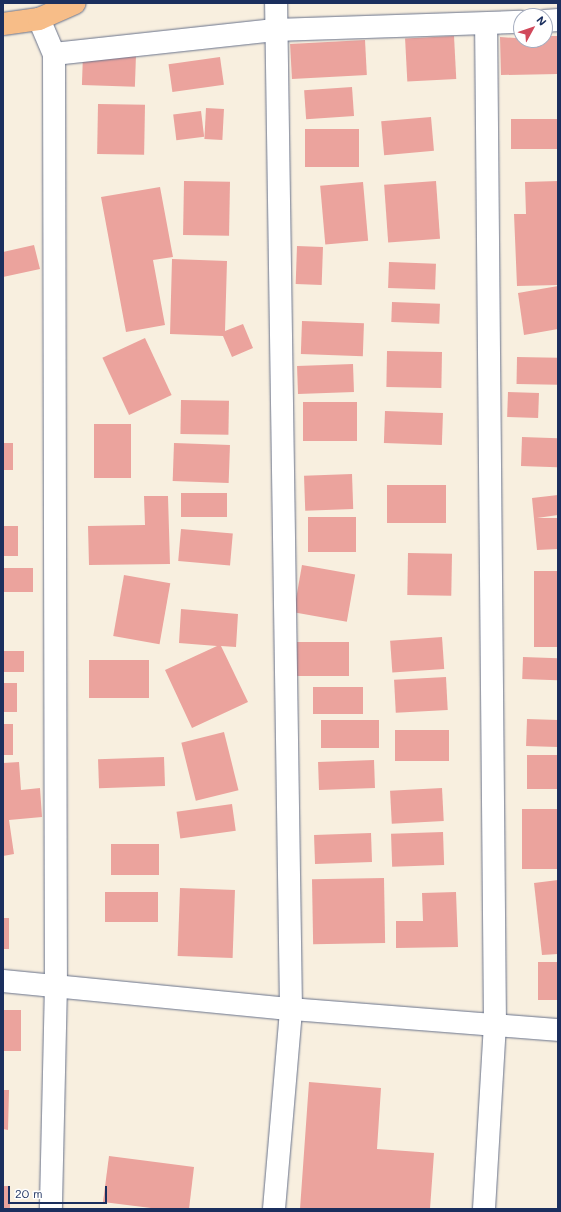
<!DOCTYPE html>
<style>
body{margin:0}
#map{position:relative;width:561px;height:1212px;overflow:hidden;background:#f8efdf;font-family:Mali,sans-serif}
div>[style]{position:absolute}
.building>*{inset:0;background:#eba39d;transform-origin:0 0}
.roads{filter:drop-shadow(0 0 1px #68728b) drop-shadow(0 0 1px #68728b)}
.street>*{height:22px;margin:-11px;padding:0 11px;transform-origin:11px;border-radius:11px;background:#fff}
.primary>*{height:22px;margin:-11px;padding:0 11px;transform-origin:11px;border-radius:11px;background:#f7bd88}
span{translate:-50% -50%;white-space:nowrap;text-align:center;line-height:1.15;-webkit-text-stroke:4px #fff;paint-order:stroke}
.frame{position:absolute;inset:0;border:4px solid #1b2f5e;pointer-events:none}
.north{position:absolute;left:513px;top:8px;width:40px;height:40px;box-sizing:border-box;background:#fff;border:1px solid #a4acbf;border-radius:50%;rotate:50deg;font-size:11px;font-weight:700;line-height:16px;text-align:center;color:#1b2f5e}
.north::after{content:'';display:block;margin:auto;width:14px;height:18px;background:#d1495b;clip-path:polygon(50% 0,100% 100%,50% 72%,0 100%)}
.scale{position:absolute;left:8px;top:1186px;width:99px;height:18px;box-sizing:border-box;border:2px solid #1b2f5e;border-top:0;padding-left:5px;font-size:12px;line-height:14px;white-space:nowrap;color:#1b2f5e;-webkit-text-stroke:3px #fff;paint-order:stroke}
</style>
<div id="map">
<div class="building">
<div style="left:454px;top:36px;width:43px;height:49px;rotate:87deg"></div>
<div style="clip-path:polygon(545px 36px,558px 36px,558px 74px,501px 75px,500px 37px,545px 40px)"></div>
<div style="left:365px;top:40px;width:35px;height:75px;rotate:87deg"></div>
<div style="left:83px;top:54px;width:53px;height:31px;rotate:2deg"></div>
<div style="left:220px;top:57px;width:28px;height:52px;rotate:82deg"></div>
<div style="left:352px;top:87px;width:29px;height:48px;rotate:86deg"></div>
<div style="left:98px;top:104px;width:47px;height:50px;rotate:1deg"></div>
<div style="left:206px;top:108px;width:18px;height:31px;rotate:3deg"></div>
<div style="left:201px;top:111px;width:26px;height:28px;rotate:83deg"></div>
<div style="left:431px;top:117px;width:34px;height:50px;rotate:85deg"></div>
<div style="left:558px;top:119px;width:30px;height:47px;rotate:90deg"></div>
<div style="left:305px;top:129px;width:54px;height:38px"></div>
<div style="left:184px;top:181px;width:46px;height:54px;rotate:1deg"></div>
<div style="left:436px;top:181px;width:58px;height:52px;rotate:86deg"></div>
<div style="clip-path:polygon(558px 181px,558px 285px,517px 286px,514px 214px,526px 214px,525px 182px)"></div>
<div style="left:363px;top:182px;width:59px;height:43px;rotate:85deg"></div>
<div style="clip-path:polygon(160px 187px,173px 257px,153px 260px,165px 325px,126px 332px,101px 197px)"></div>
<div style="clip-path:polygon(34px 245px,40px 269px,3px 277px,3px 252px)"></div>
<div style="left:297px;top:246px;width:26px;height:38px;rotate:2deg"></div>
<div style="clip-path:polygon(172px 259px,227px 261px,225px 331px,243px 324px,253px 348px,232px 357px,223px 336px,170px 334px)"></div>
<div style="left:389px;top:262px;width:47px;height:26px;rotate:2deg"></div>
<div style="clip-path:polygon(558px 286px,558px 329px,524px 335px,518px 293px)"></div>
<div style="left:392px;top:302px;width:48px;height:20px;rotate:2deg"></div>
<div style="left:302px;top:321px;width:62px;height:33px;rotate:2deg"></div>
<div style="left:145px;top:338px;width:63px;height:47px;rotate:65deg"></div>
<div style="left:387px;top:351px;width:55px;height:36px;rotate:1deg"></div>
<div style="left:517px;top:357px;width:41px;height:27px;rotate:1deg"></div>
<div style="left:353px;top:364px;width:28px;height:56px;rotate:88deg"></div>
<div style="left:508px;top:392px;width:31px;height:25px;rotate:2deg"></div>
<div style="left:181px;top:400px;width:48px;height:34px;rotate:1deg"></div>
<div style="left:357px;top:402px;width:39px;height:54px;rotate:90deg"></div>
<div style="left:385px;top:411px;width:58px;height:32px;rotate:2deg"></div>
<div style="left:94px;top:424px;width:37px;height:54px"></div>
<div style="left:522px;top:437px;width:36px;height:29px;rotate:2deg"></div>
<div style="left:3px;top:443px;width:10px;height:27px"></div>
<div style="left:174px;top:443px;width:56px;height:38px;rotate:2deg"></div>
<div style="left:352px;top:474px;width:35px;height:48px;rotate:88deg"></div>
<div style="left:387px;top:485px;width:59px;height:38px"></div>
<div style="left:181px;top:493px;width:46px;height:24px"></div>
<div style="clip-path:polygon(558px 495px,558px 515px,537px 518px,558px 518px,558px 549px,537px 550px,532px 498px)"></div>
<div style="clip-path:polygon(144px 496px,168px 496px,170px 564px,89px 565px,88px 526px,145px 525px)"></div>
<div style="left:356px;top:517px;width:35px;height:48px;rotate:90deg"></div>
<div style="left:3px;top:526px;width:15px;height:30px"></div>
<div style="left:181px;top:529px;width:52px;height:32px;rotate:5deg"></div>
<div style="left:408px;top:553px;width:44px;height:42px;rotate:1deg"></div>
<div style="left:302px;top:565px;width:54px;height:48px;rotate:10deg"></div>
<div style="left:3px;top:568px;width:30px;height:24px"></div>
<div style="left:558px;top:571px;width:76px;height:24px;rotate:90deg"></div>
<div style="left:124px;top:575px;width:47px;height:62px;rotate:10deg"></div>
<div style="clip-path:polygon(181px 609px,238px 614px,236px 647px,221px 646px,248px 702px,192px 728px,165px 670px,217px 646px,179px 643px)"></div>
<div style="left:442px;top:637px;width:32px;height:52px;rotate:86deg"></div>
<div style="left:297px;top:642px;width:52px;height:34px"></div>
<div style="left:3px;top:651px;width:21px;height:21px"></div>
<div style="left:523px;top:657px;width:35px;height:22px;rotate:2deg"></div>
<div style="left:149px;top:660px;width:38px;height:60px;rotate:90deg"></div>
<div style="left:446px;top:677px;width:33px;height:52px;rotate:87deg"></div>
<div style="left:3px;top:683px;width:14px;height:29px"></div>
<div style="left:363px;top:687px;width:27px;height:50px;rotate:90deg"></div>
<div style="left:527px;top:719px;width:31px;height:27px;rotate:2deg"></div>
<div style="left:379px;top:720px;width:28px;height:58px;rotate:90deg"></div>
<div style="left:13px;top:724px;width:31px;height:10px;rotate:90deg"></div>
<div style="left:449px;top:730px;width:31px;height:54px;rotate:90deg"></div>
<div style="left:224px;top:732px;width:60px;height:44px;rotate:76deg"></div>
<div style="left:527px;top:755px;width:31px;height:34px"></div>
<div style="left:164px;top:757px;width:29px;height:66px;rotate:88deg"></div>
<div style="left:374px;top:760px;width:28px;height:56px;rotate:88deg"></div>
<div style="clip-path:polygon(19px 762px,21px 790px,40px 788px,42px 817px,9px 820px,14px 854px,3px 856px,3px 763px)"></div>
<div style="left:442px;top:788px;width:33px;height:52px;rotate:87deg"></div>
<div style="left:232px;top:804px;width:27px;height:56px;rotate:82deg"></div>
<div style="left:522px;top:809px;width:36px;height:60px"></div>
<div style="left:443px;top:832px;width:33px;height:52px;rotate:88deg"></div>
<div style="left:371px;top:833px;width:29px;height:57px;rotate:88deg"></div>
<div style="left:159px;top:844px;width:31px;height:48px;rotate:90deg"></div>
<div style="left:384px;top:878px;width:65px;height:72px;rotate:89deg"></div>
<div style="clip-path:polygon(558px 880px,558px 954px,542px 955px,534px 883px)"></div>
<div style="left:180px;top:888px;width:55px;height:68px;rotate:2deg"></div>
<div style="left:105px;top:892px;width:53px;height:30px"></div>
<div style="clip-path:polygon(456px 892px,458px 947px,396px 948px,396px 921px,423px 921px,422px 893px)"></div>
<div style="left:3px;top:918px;width:6px;height:31px"></div>
<div style="left:558px;top:962px;width:38px;height:20px;rotate:90deg"></div>
<div style="left:3px;top:1010px;width:18px;height:41px"></div>
<div style="clip-path:polygon(309px 1082px,381px 1088px,377px 1149px,434px 1153px,430px 1209px,300px 1209px)"></div>
<div style="clip-path:polygon(3px 1090px,9px 1090px,8px 1130px,3px 1129px)"></div>
<div style="clip-path:polygon(109px 1156px,194px 1167px,189px 1209px,159px 1209px,103px 1202px)"></div>
<div style="left:3px;top:1186px;width:7px;height:23px"></div>
</div>
<div class="roads">
<div class="street">
<div style="left:39px;top:19px;width:38px;rotate:67deg"></div>
<div style="left:54px;top:54px;width:930px;rotate:89.88deg"></div>
<div style="left:56px;top:984px;width:225px;rotate:91.3deg"></div>
<div style="left:545px;top:21px;width:13px;rotate:-4deg"></div>
<div style="left:54px;top:54px;width:222px;rotate:-6.2deg"></div>
<div style="left:275px;top:30px;width:246px;rotate:-1.9deg"></div>
<div style="left:3px;top:981px;width:289px;rotate:5.6deg"></div>
<div style="left:291px;top:1009px;width:268px;rotate:4.5deg"></div>
<div style="left:274px;top:1209px;width:201px;rotate:-85.1deg"></div>
<div style="left:291px;top:1009px;width:1006px;rotate:-90.85deg"></div>
<div style="left:484px;top:1209px;width:183px;rotate:-86.6deg"></div>
<div style="left:495px;top:1026px;width:1002px;rotate:-90.51deg"></div>
</div>
<div class="primary">
<div style="left:3px;top:24px;width:36px;rotate:-8deg"></div>
<div style="left:39px;top:19px;width:39px;rotate:-24deg"></div>
</div>
</div>
<div class="frame"></div>
<div class="north">N</div>
<div class="scale">20 m</div>
</div>
